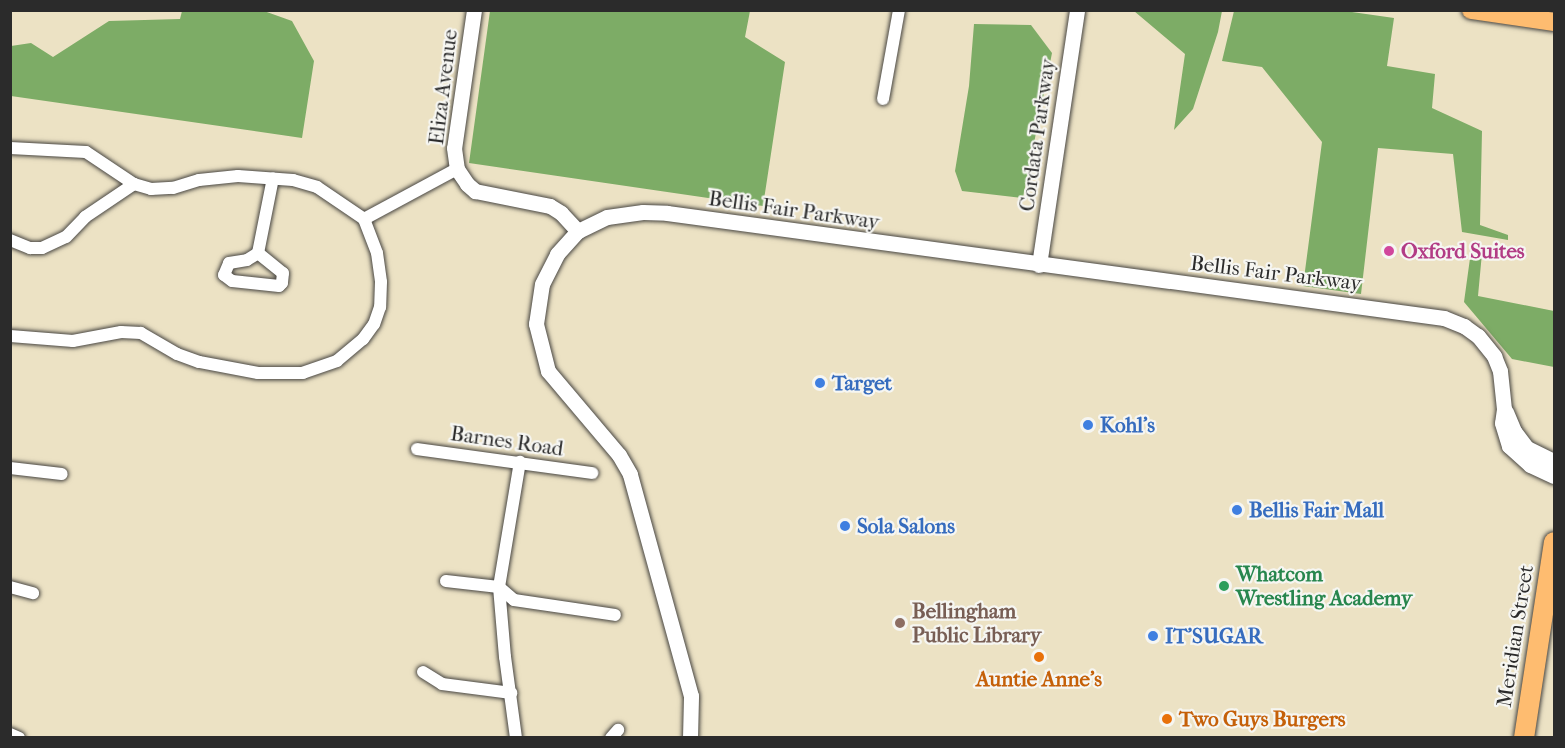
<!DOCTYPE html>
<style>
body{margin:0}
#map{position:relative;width:1565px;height:748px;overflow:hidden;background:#ece2c4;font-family:"IM FELL French Canon",serif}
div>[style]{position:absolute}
.forest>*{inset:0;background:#7dac66}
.roads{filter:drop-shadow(0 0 2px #484642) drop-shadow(0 0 2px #484642)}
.minor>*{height:12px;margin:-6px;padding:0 6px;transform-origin:6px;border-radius:6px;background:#fff}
.tertiary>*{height:15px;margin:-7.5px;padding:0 7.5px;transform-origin:7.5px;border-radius:7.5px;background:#fff}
.primary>*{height:18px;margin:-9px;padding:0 9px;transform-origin:9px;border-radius:9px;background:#febc70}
.trunk>*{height:20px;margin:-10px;padding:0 10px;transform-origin:10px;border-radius:10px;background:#febc70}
.dots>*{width:16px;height:16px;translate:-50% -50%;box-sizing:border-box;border:3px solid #f6f6f2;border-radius:50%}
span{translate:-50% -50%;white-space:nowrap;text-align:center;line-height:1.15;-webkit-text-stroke:4.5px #f6f6f2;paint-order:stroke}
.street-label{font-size:21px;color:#2b2b2b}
.hotel-label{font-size:21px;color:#b23c85;font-weight:700}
.left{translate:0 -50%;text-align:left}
.shop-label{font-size:21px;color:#366cbe;font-weight:700}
.leisure-label{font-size:21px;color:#27864d;font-weight:700}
.education-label{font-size:21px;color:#785e54;font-weight:700}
.food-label{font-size:21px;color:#c56008;font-weight:700}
.frame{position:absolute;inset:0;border:12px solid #2b2b2b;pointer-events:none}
</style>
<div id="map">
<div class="forest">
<div style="clip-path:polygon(182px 11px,264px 11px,292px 21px,314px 61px,302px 138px,11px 96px,11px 46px,31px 43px,53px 57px,109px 21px,180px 19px)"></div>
<div style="clip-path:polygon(490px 11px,750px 11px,745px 37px,785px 62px,763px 206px,469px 163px)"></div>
<div style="clip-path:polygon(1134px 11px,1222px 11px,1218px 32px,1193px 109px,1174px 130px,1185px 54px)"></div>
<div style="clip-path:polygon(1345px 11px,1394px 18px,1387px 66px,1435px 74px,1432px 108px,1482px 131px,1480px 225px,1508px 235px,1508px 240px,1462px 232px,1453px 154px,1378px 148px,1361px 294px,1303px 286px,1322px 142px,1262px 67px,1222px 61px,1234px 11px)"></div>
<div style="clip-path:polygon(974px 24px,1031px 25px,1052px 53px,1023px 198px,962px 191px,955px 171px,969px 86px)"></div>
<div style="clip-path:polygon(1471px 251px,1482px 253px,1478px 296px,1554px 311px,1554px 367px,1512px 359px,1464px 302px)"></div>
</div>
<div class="roads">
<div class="minor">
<div style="left:883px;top:99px;width:90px;rotate:-79.8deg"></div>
<div style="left:10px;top:148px;width:76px;rotate:3deg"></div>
<div style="left:86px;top:152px;width:58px;rotate:33.7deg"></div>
<div style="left:134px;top:184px;width:18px;rotate:16deg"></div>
<div style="left:151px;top:189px;width:22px;rotate:-3deg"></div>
<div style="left:173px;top:188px;width:27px;rotate:-17deg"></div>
<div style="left:199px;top:180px;width:39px;rotate:-6deg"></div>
<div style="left:238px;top:176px;width:55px;rotate:4.2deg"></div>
<div style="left:293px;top:180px;width:25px;rotate:16deg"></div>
<div style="left:317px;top:187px;width:57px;rotate:34.2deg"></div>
<div style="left:364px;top:219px;width:36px;rotate:69deg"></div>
<div style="left:377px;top:253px;width:29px;rotate:82deg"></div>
<div style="left:381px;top:282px;width:25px;rotate:92deg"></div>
<div style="left:380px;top:307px;width:18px;rotate:109deg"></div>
<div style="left:374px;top:324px;width:19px;rotate:126deg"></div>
<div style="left:363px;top:339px;width:34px;rotate:140deg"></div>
<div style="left:337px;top:361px;width:36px;rotate:161deg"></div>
<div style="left:303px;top:373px;width:45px;rotate:180deg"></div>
<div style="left:258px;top:373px;width:60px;rotate:-169.4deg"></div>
<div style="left:199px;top:362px;width:23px;rotate:-160deg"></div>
<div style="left:177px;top:354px;width:42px;rotate:-149.7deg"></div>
<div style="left:141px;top:333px;width:20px;rotate:-177deg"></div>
<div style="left:121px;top:332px;width:49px;rotate:169.4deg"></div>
<div style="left:73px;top:341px;width:63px;rotate:-175.5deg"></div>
<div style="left:364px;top:219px;width:106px;rotate:-28.3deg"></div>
<div style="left:10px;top:240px;width:22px;rotate:22deg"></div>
<div style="left:30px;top:248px;width:12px"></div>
<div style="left:42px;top:248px;width:26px;rotate:-25deg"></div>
<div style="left:66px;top:237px;width:28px;rotate:-46deg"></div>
<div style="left:85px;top:217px;width:59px;rotate:-34deg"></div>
<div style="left:258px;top:253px;width:32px;rotate:39deg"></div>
<div style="left:283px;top:273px;width:10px;rotate:96deg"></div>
<div style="left:282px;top:283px;width:4px;rotate:135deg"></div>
<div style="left:279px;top:286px;width:47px;rotate:-173.9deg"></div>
<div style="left:232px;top:281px;width:10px;rotate:-143deg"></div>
<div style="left:224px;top:275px;width:13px;rotate:-67deg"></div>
<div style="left:229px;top:263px;width:18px;rotate:-9deg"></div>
<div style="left:247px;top:260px;width:13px;rotate:-32deg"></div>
<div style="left:258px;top:253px;width:76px;rotate:-78.7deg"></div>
<div style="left:417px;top:449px;width:177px;rotate:7.8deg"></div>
<div style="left:10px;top:468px;width:52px;rotate:6.6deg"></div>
<div style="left:446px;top:581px;width:53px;rotate:6.5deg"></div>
<div style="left:499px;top:587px;width:20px;rotate:41deg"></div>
<div style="left:514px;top:600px;width:102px;rotate:8.4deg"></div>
<div style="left:10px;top:587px;width:24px;rotate:15deg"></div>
<div style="left:423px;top:672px;width:22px;rotate:32deg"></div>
<div style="left:442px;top:684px;width:70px;rotate:7.4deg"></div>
<div style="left:10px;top:734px;width:10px;rotate:24deg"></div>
<div style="left:516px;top:738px;width:82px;rotate:-97.7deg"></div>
<div style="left:505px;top:657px;width:70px;rotate:-94.9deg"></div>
<div style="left:499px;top:587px;width:127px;rotate:-80.5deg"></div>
<div style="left:611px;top:738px;width:11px;rotate:-49deg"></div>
</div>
<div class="tertiary">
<div style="left:474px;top:10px;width:139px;rotate:98.2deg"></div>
<div style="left:454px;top:148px;width:21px;rotate:82deg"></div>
<div style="left:457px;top:169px;width:18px;rotate:56deg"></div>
<div style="left:467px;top:184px;width:11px;rotate:41deg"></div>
<div style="left:475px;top:191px;width:76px;rotate:11.3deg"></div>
<div style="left:550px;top:206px;width:13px;rotate:32deg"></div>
<div style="left:561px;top:213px;width:25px;rotate:47deg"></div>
<div style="left:1039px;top:265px;width:258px;rotate:-81.5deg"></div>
<div style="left:1506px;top:412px;width:21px;rotate:67deg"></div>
<div style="left:1514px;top:431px;width:21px;rotate:53deg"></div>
<div style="left:1527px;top:448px;width:30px;rotate:26deg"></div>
<div style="left:690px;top:738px;width:42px;rotate:-88.6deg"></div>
<div style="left:691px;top:696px;width:230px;rotate:-105.4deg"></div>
<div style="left:630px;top:474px;width:22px;rotate:-120deg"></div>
<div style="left:619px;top:455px;width:110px;rotate:-130.2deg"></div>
<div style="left:548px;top:371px;width:49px;rotate:-104.3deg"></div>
<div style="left:536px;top:324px;width:40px;rotate:-81.5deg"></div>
<div style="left:542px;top:284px;width:34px;rotate:-63deg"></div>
<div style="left:557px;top:254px;width:31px;rotate:-48deg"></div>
<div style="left:578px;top:231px;width:32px;rotate:-26deg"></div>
<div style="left:607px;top:217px;width:36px;rotate:-8deg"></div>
<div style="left:643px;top:212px;width:24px;rotate:2deg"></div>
<div style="left:667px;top:213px;width:784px;rotate:7.7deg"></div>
<div style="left:1444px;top:318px;width:22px;rotate:22deg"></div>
<div style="left:1464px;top:326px;width:17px;rotate:36deg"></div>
<div style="left:1478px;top:336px;width:26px;rotate:51deg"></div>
<div style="left:1494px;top:356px;width:16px;rotate:68deg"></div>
<div style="left:1500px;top:371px;width:38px;rotate:84deg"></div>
<div style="left:1504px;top:409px;width:14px;rotate:98deg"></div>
<div style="left:1502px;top:423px;width:24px;rotate:73deg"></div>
<div style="left:1509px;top:446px;width:28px;rotate:42deg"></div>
<div style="left:1530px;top:465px;width:26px;rotate:25deg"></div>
</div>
<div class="primary">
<div style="left:1471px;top:10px;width:84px;rotate:8.2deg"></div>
</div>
<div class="trunk">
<div style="left:1524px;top:738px;width:198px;rotate:-81.3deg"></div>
</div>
</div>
<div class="dots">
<div style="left:1389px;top:251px;background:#d1479c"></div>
<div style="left:820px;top:383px;background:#3f7fe0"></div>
<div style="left:1088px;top:425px;background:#3f7fe0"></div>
<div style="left:1237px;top:510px;background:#3f7fe0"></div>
<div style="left:845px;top:526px;background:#3f7fe0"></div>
<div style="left:1224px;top:586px;background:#2e9e5b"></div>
<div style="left:900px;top:623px;background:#8d6e63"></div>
<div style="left:1153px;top:636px;background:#3f7fe0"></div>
<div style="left:1039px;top:657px;background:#e8710a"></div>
<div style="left:1167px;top:719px;background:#e8710a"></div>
</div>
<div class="street-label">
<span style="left:443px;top:87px;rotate:-83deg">Eliza Avenue</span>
<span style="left:1037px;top:135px;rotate:-82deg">Cordata Parkway</span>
<span style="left:794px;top:210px;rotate:8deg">Bellis Fair Parkway</span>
<span style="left:1276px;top:273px;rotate:7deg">Bellis Fair Parkway</span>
<span style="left:507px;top:441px;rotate:8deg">Barnes Road</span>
<span style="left:1515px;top:636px;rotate:-81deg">Meridian Street</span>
</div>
<div class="hotel-label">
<span class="left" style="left:1401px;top:251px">Oxford Suites</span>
</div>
<div class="shop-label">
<span class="left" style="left:832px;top:383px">Target</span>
<span class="left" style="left:1100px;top:425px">Kohl's</span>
<span class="left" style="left:1249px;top:510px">Bellis Fair Mall</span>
<span class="left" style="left:857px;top:526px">Sola Salons</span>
<span class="left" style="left:1165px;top:636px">IT'SUGAR</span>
</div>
<div class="leisure-label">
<span class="left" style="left:1236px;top:586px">Whatcom<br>Wrestling Academy</span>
</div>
<div class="education-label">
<span class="left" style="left:912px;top:623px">Bellingham<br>Public Library</span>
</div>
<div class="food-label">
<span style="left:1039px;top:679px">Auntie Anne's</span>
<span class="left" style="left:1179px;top:719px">Two Guys Burgers</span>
</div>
<div class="frame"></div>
</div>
